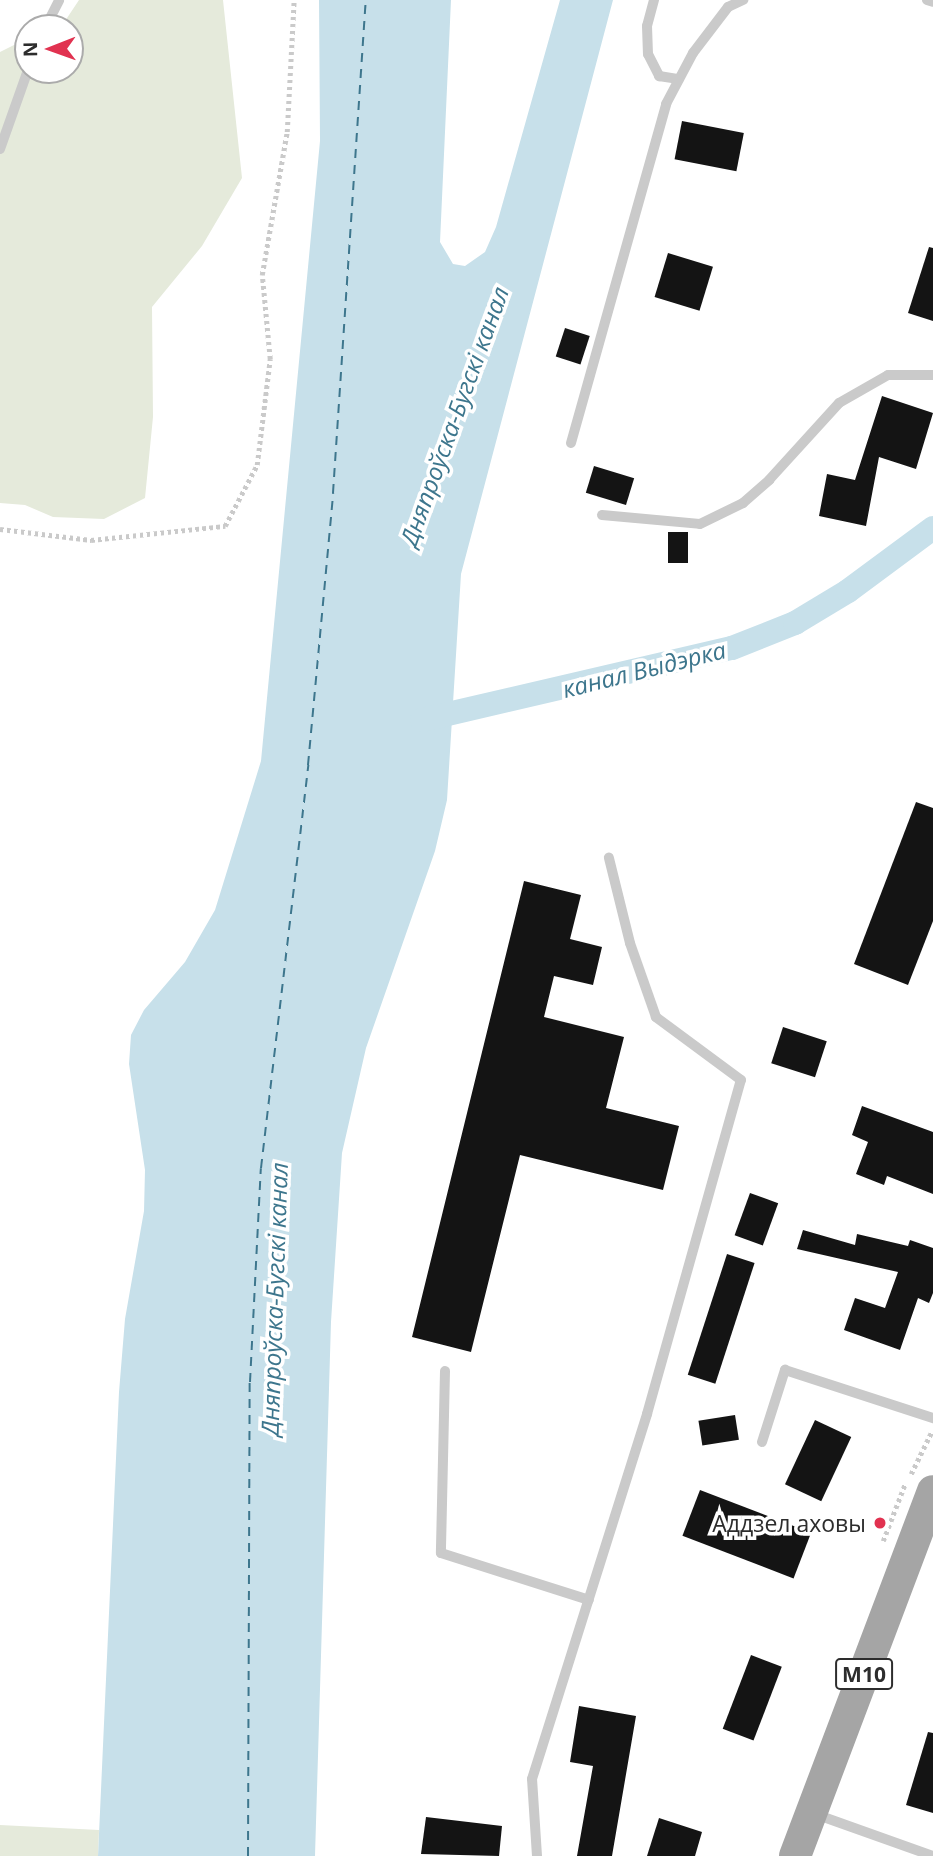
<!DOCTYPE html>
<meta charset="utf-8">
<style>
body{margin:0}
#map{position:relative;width:933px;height:1856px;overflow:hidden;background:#fff;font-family:"Open Sans",sans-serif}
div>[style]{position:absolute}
.green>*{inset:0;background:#e5eadb}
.water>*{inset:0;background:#c7e0ea}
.canal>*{height:24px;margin:-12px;padding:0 12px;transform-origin:12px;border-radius:12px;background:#c7e0ea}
.ferry>*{height:2px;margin-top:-1px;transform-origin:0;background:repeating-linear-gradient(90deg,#3d768d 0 9px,transparent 0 16px)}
.building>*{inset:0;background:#141414;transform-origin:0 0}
.path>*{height:4.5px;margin-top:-2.25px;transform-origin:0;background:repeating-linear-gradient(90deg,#cacaca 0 3.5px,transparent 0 7px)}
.lane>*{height:10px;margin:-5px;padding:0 5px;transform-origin:5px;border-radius:5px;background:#cacaca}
.primary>*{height:32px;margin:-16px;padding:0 16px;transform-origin:16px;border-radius:16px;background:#a5a5a5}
.dots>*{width:19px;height:19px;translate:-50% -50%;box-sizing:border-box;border:4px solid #fff;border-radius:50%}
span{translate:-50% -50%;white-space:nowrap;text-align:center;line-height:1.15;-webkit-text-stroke:7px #fff;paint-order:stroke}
.shield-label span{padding:2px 5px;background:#fff;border:2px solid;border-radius:5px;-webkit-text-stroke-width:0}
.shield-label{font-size:21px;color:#2d2d2d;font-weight:700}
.poi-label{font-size:23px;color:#2d2d2d}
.right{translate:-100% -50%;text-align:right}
.water-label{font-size:24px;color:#3d768d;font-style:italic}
.north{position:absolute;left:14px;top:14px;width:70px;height:70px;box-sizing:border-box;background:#fff;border:2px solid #ababab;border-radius:50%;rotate:269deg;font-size:19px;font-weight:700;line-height:28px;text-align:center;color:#2d2d2d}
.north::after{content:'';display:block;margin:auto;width:24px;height:32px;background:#e13250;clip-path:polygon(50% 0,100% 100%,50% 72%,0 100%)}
</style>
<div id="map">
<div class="green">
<div style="clip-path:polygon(79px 0,223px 0,242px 178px,202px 246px,152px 307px,153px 417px,145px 498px,104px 519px,53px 517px,25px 505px,0 503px,0 52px,28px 38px,28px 70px,70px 70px,70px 28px,49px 28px,65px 21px)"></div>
<div style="clip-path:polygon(0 1825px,99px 1830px,98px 1856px,0 1856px)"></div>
</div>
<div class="water">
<div style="clip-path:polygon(319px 0,451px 0,440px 242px,453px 264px,465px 266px,485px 252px,496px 227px,560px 0,613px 0,461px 574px,447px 800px,435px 851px,366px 1048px,342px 1153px,331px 1322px,315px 1856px,98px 1856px,119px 1392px,125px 1319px,144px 1211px,145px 1170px,129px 1064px,131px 1035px,144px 1010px,185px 962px,215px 910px,261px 761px,320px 141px)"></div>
</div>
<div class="canal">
<div style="left:422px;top:720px;width:318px;rotate:-13.1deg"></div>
<div style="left:732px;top:648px;width:68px;rotate:-21.6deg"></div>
<div style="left:795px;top:623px;width:62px;rotate:-31.1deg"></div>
<div style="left:848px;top:591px;width:106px;rotate:-36.5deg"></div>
</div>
<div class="ferry">
<div style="left:248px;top:1856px;width:474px;rotate:-89.8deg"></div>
<div style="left:250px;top:1382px;width:214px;rotate:-87.1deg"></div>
<div style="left:261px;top:1168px;width:406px;rotate:-83.3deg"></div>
<div style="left:308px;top:765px;width:273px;rotate:-84.7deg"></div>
<div style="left:333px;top:493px;width:494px;rotate:-86.2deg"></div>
</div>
<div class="building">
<div style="left:682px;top:121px;width:63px;height:39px;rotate:11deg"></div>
<div style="clip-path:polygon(929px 247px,933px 248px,933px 321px,908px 313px)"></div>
<div style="left:668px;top:253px;width:47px;height:46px;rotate:17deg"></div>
<div style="left:565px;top:328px;width:26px;height:30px;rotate:18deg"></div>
<div style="clip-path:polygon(882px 396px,933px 413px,916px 469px,879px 457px,866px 526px,819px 516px,827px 474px,855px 480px)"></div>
<div style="left:594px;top:466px;width:42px;height:28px;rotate:17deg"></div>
<div style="left:668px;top:532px;width:20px;height:31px"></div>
<div style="clip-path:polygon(916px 802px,933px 808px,933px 921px,908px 985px,854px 964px)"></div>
<div style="clip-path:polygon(524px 881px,581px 895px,570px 939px,602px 947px,593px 985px,554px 976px,544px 1017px,624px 1037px,606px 1108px,679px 1126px,663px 1190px,520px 1155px,471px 1352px,412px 1337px)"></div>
<div style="left:783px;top:1027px;width:46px;height:38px;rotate:18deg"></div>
<div style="clip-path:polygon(862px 1106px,933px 1132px,933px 1194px,887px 1176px,884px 1185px,856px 1174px,868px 1142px,852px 1135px)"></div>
<div style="left:750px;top:1193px;width:30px;height:45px;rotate:20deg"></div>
<div style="clip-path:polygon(803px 1230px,855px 1245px,857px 1234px,908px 1246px,910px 1240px,933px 1248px,933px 1293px,929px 1303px,918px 1298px,900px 1350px,844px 1330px,855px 1298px,885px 1308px,898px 1272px,797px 1249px)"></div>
<div style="left:727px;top:1254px;width:29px;height:127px;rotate:18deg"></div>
<div style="left:735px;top:1415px;width:25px;height:37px;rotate:81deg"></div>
<div style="left:815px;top:1420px;width:40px;height:71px;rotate:25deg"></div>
<div style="left:700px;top:1490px;width:119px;height:49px;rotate:21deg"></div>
<div style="left:751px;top:1655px;width:33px;height:79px;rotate:21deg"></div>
<div style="clip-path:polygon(579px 1706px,636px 1716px,612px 1856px,577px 1856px,593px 1766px,570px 1762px)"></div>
<div style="clip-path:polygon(928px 1732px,933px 1733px,933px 1813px,906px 1805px)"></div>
<div style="clip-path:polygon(426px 1817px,502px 1826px,499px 1856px,421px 1854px)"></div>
<div style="clip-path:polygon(659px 1818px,702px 1832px,695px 1856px,647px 1856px)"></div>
</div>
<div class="path">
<div style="left:0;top:529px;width:92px;rotate:6.9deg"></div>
<div style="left:91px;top:540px;width:135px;rotate:-6deg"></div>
<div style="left:225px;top:526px;width:69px;rotate:-62.3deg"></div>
<div style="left:257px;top:465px;width:107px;rotate:-83deg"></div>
<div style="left:270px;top:359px;width:84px;rotate:-95.4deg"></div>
<div style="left:262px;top:275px;width:145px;rotate:-80.1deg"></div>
<div style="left:287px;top:132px;width:132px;rotate:-87deg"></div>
<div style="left:911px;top:1474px;width:48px;rotate:-64deg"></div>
<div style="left:883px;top:1541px;width:61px;rotate:-68.9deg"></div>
</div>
<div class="lane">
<div style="left:654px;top:0;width:27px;rotate:105deg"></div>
<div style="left:647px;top:26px;width:28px;rotate:88deg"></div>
<div style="left:648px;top:54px;width:25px;rotate:63deg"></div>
<div style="left:659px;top:76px;width:20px;rotate:9deg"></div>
<div style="left:927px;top:0;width:6px;rotate:18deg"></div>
<div style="left:45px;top:28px;width:31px;rotate:-63deg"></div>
<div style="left:0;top:149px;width:84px;rotate:-70.5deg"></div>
<div style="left:571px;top:443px;width:352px;rotate:-74.3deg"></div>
<div style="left:666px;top:104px;width:58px;rotate:-62.1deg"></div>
<div style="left:693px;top:53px;width:58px;rotate:-52.7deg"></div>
<div style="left:728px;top:7px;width:17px;rotate:-25deg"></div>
<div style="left:602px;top:515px;width:98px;rotate:5.2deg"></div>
<div style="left:700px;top:524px;width:48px;rotate:-26deg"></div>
<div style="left:743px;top:503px;width:35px;rotate:-41deg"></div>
<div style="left:769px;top:480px;width:104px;rotate:-47.7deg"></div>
<div style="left:839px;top:403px;width:56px;rotate:-29.7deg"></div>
<div style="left:888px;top:375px;width:45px"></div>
<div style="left:445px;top:1371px;width:182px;rotate:91.3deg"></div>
<div style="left:441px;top:1553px;width:155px;rotate:17.6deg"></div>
<div style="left:762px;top:1442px;width:76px;rotate:-72.3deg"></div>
<div style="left:785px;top:1370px;width:156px;rotate:18deg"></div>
<div style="left:815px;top:1814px;width:125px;rotate:19.6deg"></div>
<div style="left:537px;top:1856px;width:77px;rotate:-93.7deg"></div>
<div style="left:532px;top:1779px;width:383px;rotate:-72.5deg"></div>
<div style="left:647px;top:1414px;width:347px;rotate:-74.3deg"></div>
<div style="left:741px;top:1080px;width:106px;rotate:-143.5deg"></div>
<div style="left:656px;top:1017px;width:78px;rotate:-109.4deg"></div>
<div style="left:630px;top:943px;width:88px;rotate:-103.9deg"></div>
</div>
<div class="primary">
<div style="left:795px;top:1856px;width:390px;rotate:-69.3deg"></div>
</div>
<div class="dots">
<div style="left:880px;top:1523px;background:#e13250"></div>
</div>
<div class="shield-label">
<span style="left:864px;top:1674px">М10</span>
</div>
<div class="poi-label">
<span class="right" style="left:866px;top:1523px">Аддзел аховы</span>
</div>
<div class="water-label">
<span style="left:454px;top:416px;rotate:-70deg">Дняпроўска-Бугскі канал</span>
<span style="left:644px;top:669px;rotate:-14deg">канал Выдэрка</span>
<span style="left:274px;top:1299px;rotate:-88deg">Дняпроўска-Бугскі канал</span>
</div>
<div class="north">N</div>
</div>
